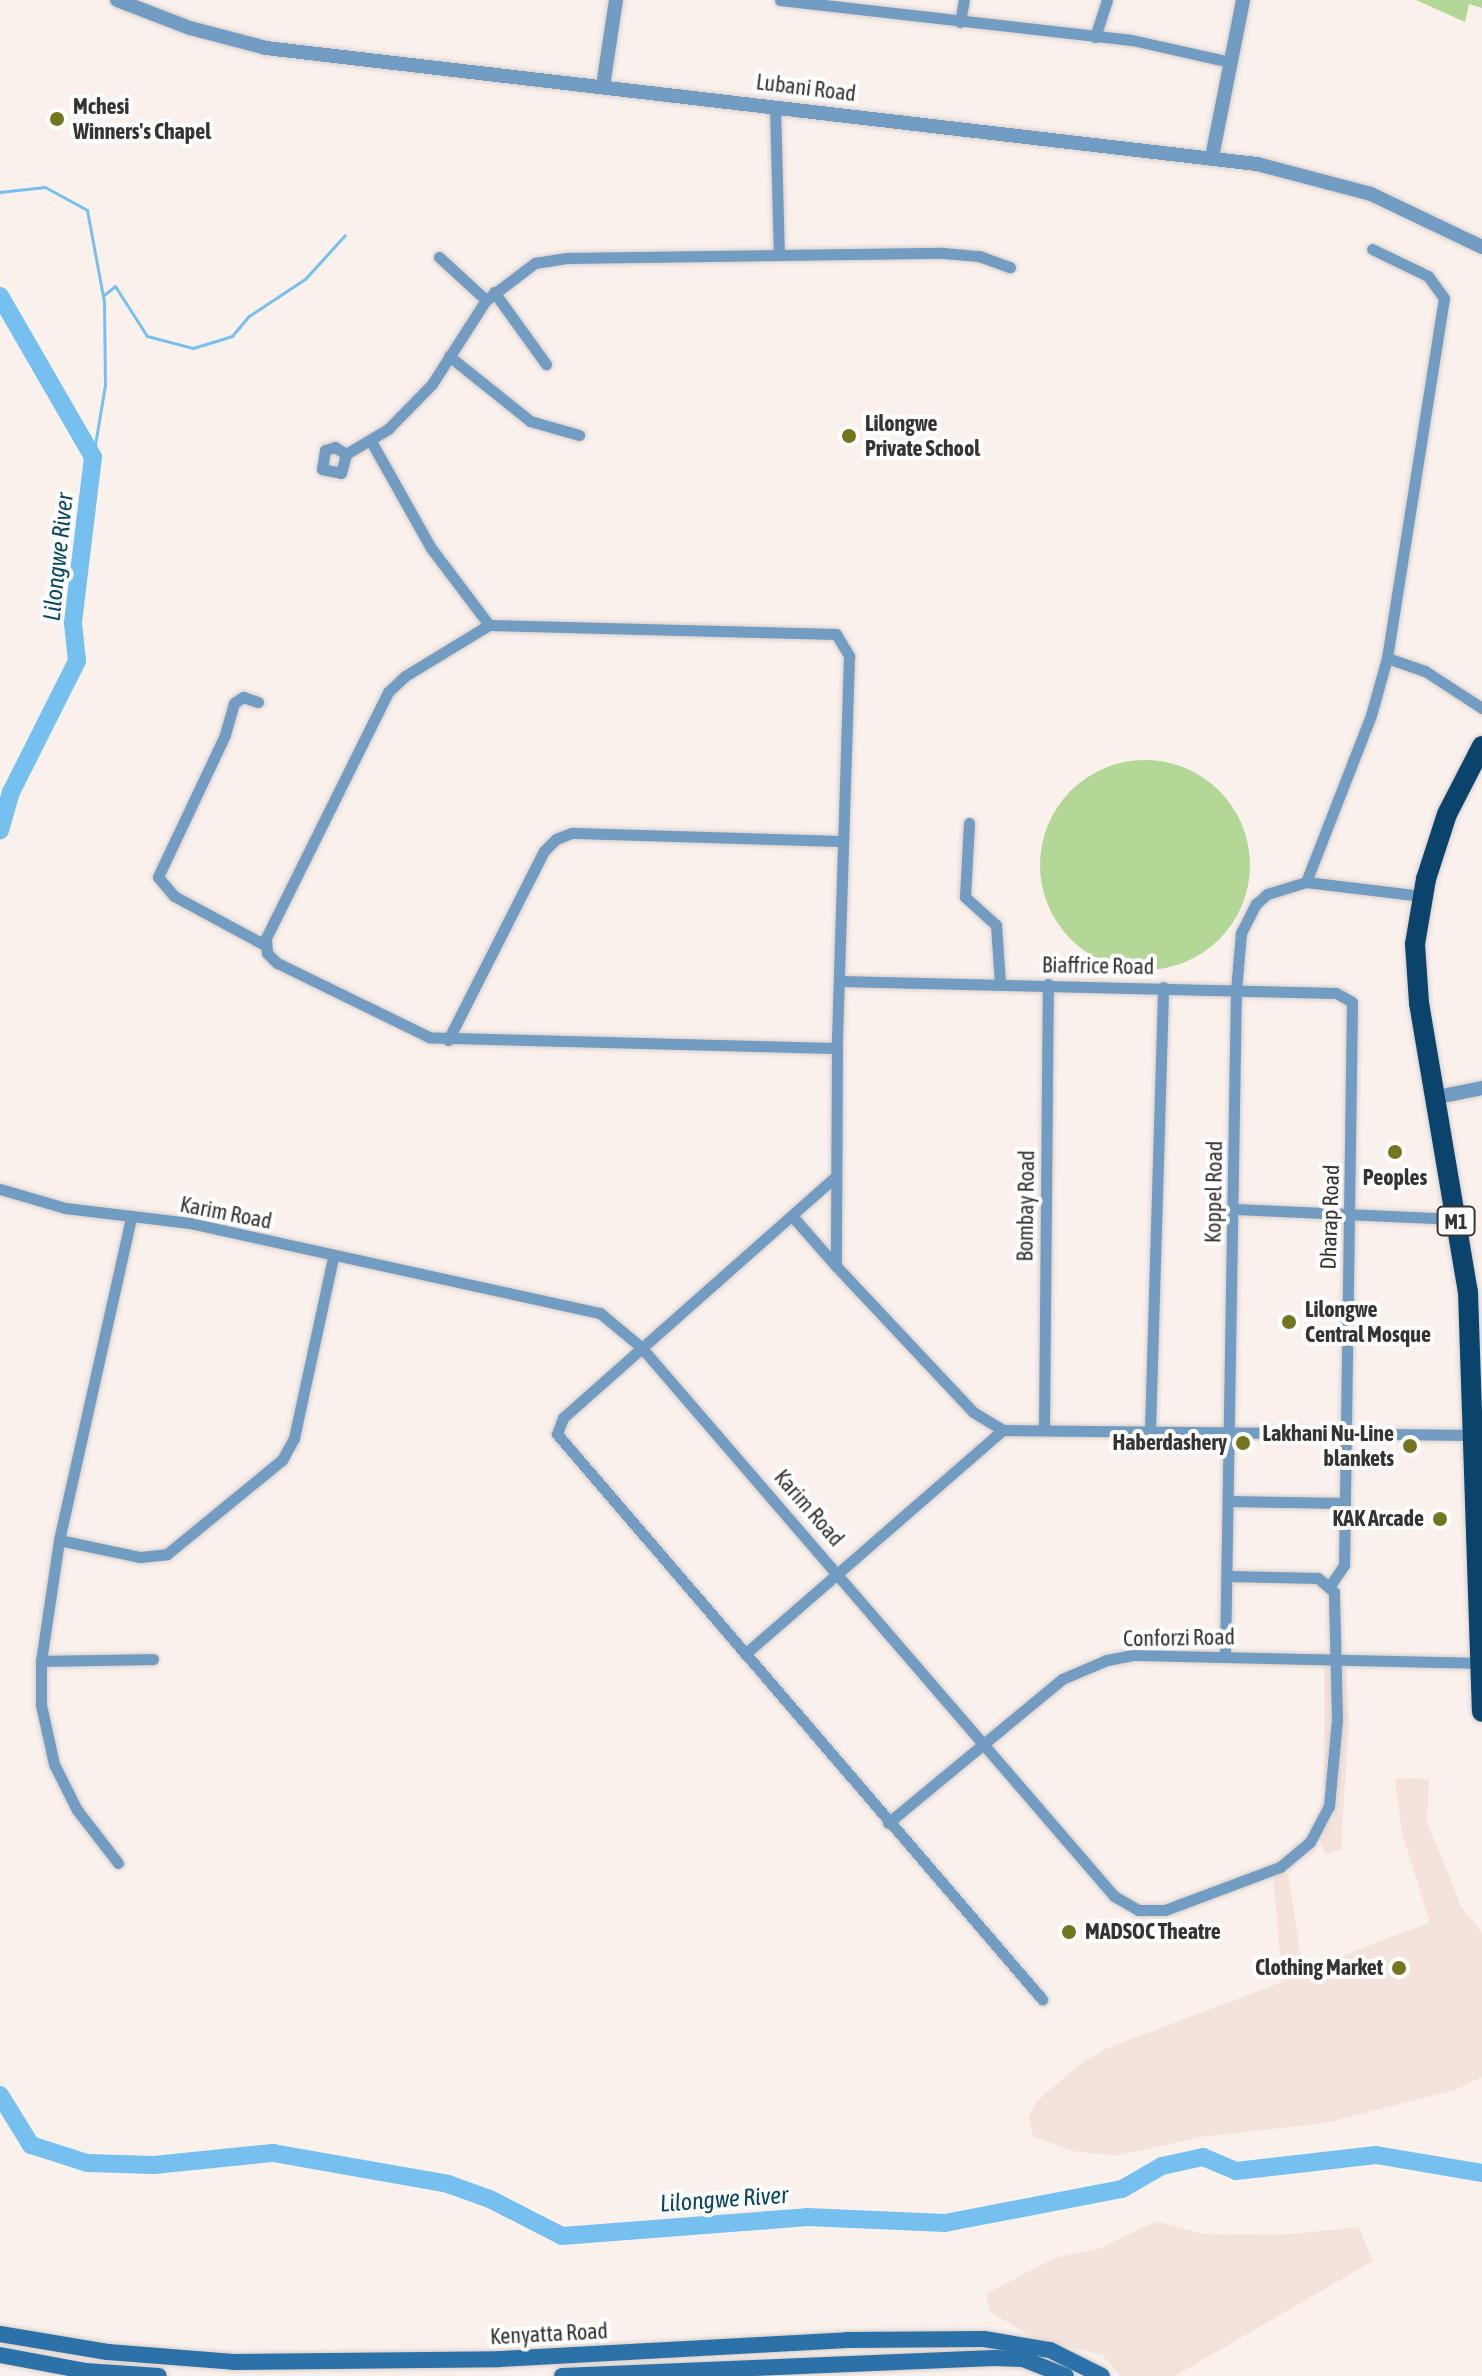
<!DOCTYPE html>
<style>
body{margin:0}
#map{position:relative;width:1482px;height:2376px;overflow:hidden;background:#faf1ed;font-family:"Asap Condensed",sans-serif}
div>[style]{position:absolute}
.built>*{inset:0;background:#f4e3dc}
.green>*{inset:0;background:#b2d796}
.round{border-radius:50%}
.stream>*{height:3px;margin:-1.5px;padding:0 1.5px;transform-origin:1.5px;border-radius:1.5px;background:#76c0ef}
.river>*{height:18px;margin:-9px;padding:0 9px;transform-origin:9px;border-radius:9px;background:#76c0ef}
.roads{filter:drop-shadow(0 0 2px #d7cfcb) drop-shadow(0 0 2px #d7cfcb)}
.minor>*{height:11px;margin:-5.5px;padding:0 5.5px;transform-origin:5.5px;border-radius:5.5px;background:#729cc1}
.tertiary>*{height:14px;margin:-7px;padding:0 7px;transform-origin:7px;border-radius:7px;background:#729cc1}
.secondary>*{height:16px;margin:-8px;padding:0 8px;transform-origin:8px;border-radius:8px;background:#2c71a7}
.trunk>*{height:20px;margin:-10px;padding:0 10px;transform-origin:10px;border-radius:10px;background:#0a446c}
.dots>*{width:22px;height:22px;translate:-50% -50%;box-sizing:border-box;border:4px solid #fff;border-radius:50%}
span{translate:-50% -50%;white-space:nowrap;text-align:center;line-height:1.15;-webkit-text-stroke:8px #fff;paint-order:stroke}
.shield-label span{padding:2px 6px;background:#fff;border:2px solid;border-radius:6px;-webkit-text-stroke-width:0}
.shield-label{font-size:20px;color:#373332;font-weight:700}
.street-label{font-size:22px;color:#373332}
.poi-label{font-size:22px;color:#373332;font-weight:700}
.left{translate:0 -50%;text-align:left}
.right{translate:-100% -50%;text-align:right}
.water-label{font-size:24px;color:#074664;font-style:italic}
</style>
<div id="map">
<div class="built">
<div style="clip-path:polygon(1324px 1664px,1346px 1665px,1349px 1722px,1341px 1849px,1325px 1855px,1319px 1834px,1333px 1819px,1336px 1796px,1324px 1789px)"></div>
<div style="clip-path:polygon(1395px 1778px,1429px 1779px,1427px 1822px,1462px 1908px,1482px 1932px,1482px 2077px,1455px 2090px,1325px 2123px,1201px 2137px,1116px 2156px,1072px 2151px,1033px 2136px,1028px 2118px,1036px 2102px,1080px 2064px,1105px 2049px,1282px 1982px,1273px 1874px,1288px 1873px,1303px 1971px,1430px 1922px,1402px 1834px)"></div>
<div style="clip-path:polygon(1156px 2221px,1204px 2234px,1280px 2235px,1359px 2227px,1373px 2261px,1175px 2376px,1120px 2376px,1102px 2355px,1033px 2338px,989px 2311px,986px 2294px,1054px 2258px,1101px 2248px)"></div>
</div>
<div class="green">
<div style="clip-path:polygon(1416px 0,1482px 0,1482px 8px,1469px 4px,1465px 22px)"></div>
<div class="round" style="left:1040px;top:760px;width:210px;height:210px"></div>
</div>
<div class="stream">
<div style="left:0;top:192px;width:45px;rotate:-6.3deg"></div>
<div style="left:45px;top:187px;width:48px;rotate:28.7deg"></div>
<div style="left:87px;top:210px;width:94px;rotate:79.5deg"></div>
<div style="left:104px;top:302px;width:83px;rotate:89.3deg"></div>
<div style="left:105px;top:385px;width:73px;rotate:99.5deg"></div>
<div style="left:104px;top:295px;width:14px;rotate:-39deg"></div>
<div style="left:115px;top:286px;width:59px;rotate:57.4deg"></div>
<div style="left:147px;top:336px;width:48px;rotate:14.6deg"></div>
<div style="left:193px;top:348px;width:41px;rotate:-17.1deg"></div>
<div style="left:232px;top:336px;width:26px;rotate:-50deg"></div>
<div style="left:249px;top:316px;width:67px;rotate:-33.5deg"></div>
<div style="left:305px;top:279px;width:59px;rotate:-47.7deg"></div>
</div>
<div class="river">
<div style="left:0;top:296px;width:186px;rotate:60deg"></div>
<div style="left:93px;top:457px;width:167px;rotate:96.9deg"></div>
<div style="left:73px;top:623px;width:38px;rotate:84deg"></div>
<div style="left:77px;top:661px;width:147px;rotate:116.7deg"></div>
<div style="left:11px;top:792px;width:40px;rotate:106deg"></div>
<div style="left:0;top:2095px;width:59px;rotate:58.2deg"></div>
<div style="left:31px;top:2145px;width:59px;rotate:17.8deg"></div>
<div style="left:87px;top:2163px;width:67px;rotate:1.7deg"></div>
<div style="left:154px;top:2165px;width:120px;rotate:-5.8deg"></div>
<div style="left:273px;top:2153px;width:178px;rotate:10deg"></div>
<div style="left:448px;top:2184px;width:45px;rotate:19.7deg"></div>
<div style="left:490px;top:2199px;width:81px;rotate:27.2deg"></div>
<div style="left:562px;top:2236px;width:246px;rotate:-4.4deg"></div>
<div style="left:807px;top:2217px;width:138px;rotate:2.5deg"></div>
<div style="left:945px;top:2223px;width:180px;rotate:-10.9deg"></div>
<div style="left:1122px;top:2189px;width:46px;rotate:-29.9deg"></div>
<div style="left:1162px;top:2166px;width:42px;rotate:-12.4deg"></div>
<div style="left:1203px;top:2157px;width:36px;rotate:23deg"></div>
<div style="left:1236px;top:2171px;width:141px;rotate:-6.5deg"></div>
<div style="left:1376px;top:2155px;width:108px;rotate:9.6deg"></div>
</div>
<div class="roads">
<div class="minor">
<div style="left:780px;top:0;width:354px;rotate:6.5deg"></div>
<div style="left:1132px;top:40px;width:100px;rotate:12.7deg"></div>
<div style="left:960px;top:22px;width:22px;rotate:-80deg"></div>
<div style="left:1095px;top:37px;width:39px;rotate:-72deg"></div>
<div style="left:775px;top:106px;width:149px;rotate:88.5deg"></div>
<div style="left:439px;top:257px;width:64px;rotate:42.5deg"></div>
<div style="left:494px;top:292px;width:89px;rotate:54.2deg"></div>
<div style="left:449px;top:356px;width:104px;rotate:38.7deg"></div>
<div style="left:530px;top:421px;width:51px;rotate:15.9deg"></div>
<div style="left:372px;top:443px;width:120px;rotate:60.7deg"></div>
<div style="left:431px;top:548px;width:96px;rotate:53deg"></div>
<div style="left:346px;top:454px;width:13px;rotate:-148deg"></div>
<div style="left:335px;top:447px;width:10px;rotate:163deg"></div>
<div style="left:325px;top:450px;width:19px;rotate:99deg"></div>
<div style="left:322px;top:469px;width:19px;rotate:12deg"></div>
<div style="left:341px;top:473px;width:20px;rotate:-75deg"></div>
<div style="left:346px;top:454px;width:49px;rotate:-30.8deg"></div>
<div style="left:388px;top:429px;width:63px;rotate:-45.6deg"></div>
<div style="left:432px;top:384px;width:100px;rotate:-57.3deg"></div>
<div style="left:486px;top:300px;width:61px;rotate:-37.1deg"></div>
<div style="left:535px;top:263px;width:32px;rotate:-9deg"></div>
<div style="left:567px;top:258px;width:376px;rotate:-0.8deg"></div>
<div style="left:943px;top:253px;width:36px;rotate:5deg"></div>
<div style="left:979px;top:256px;width:33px;rotate:20deg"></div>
<div style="left:1387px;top:658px;width:40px;rotate:18.9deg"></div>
<div style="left:1425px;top:671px;width:68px;rotate:33deg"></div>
<div style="left:258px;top:702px;width:16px;rotate:-162deg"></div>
<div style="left:243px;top:697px;width:11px;rotate:146deg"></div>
<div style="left:234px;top:703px;width:33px;rotate:106deg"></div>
<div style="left:225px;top:735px;width:157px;rotate:115.3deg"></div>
<div style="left:158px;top:877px;width:25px;rotate:50deg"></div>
<div style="left:174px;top:896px;width:103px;rotate:28.3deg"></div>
<div style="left:969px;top:823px;width:74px;rotate:93.1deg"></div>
<div style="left:965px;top:897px;width:42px;rotate:42.1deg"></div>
<div style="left:996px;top:925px;width:59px;rotate:86.1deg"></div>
<div style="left:1306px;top:882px;width:179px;rotate:-68.7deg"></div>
<div style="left:1371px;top:715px;width:59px;rotate:-74.3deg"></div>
<div style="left:1387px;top:658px;width:364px;rotate:-81deg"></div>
<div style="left:1444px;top:298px;width:27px;rotate:-126deg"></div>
<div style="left:1428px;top:276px;width:62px;rotate:-154.3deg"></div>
<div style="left:840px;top:981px;width:496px;rotate:1.4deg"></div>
<div style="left:1336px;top:993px;width:18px;rotate:29deg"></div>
<div style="left:1352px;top:1002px;width:563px;rotate:90.81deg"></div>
<div style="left:1344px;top:1565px;width:25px;rotate:124deg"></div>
<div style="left:448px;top:1040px;width:212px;rotate:-63.1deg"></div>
<div style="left:544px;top:851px;width:17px;rotate:-45deg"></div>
<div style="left:556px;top:839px;width:17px;rotate:-21deg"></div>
<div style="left:572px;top:833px;width:271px;rotate:1.7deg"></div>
<div style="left:837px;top:1048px;width:408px;rotate:-178.5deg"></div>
<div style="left:429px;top:1037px;width:169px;rotate:-154deg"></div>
<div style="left:277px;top:963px;width:14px;rotate:-135deg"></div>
<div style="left:267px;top:953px;width:15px;rotate:-94deg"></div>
<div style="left:266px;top:938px;width:275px;rotate:-63.6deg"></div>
<div style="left:388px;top:692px;width:23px;rotate:-43deg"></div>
<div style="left:405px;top:676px;width:98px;rotate:-31.3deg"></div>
<div style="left:489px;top:625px;width:347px;rotate:1.5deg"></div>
<div style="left:836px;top:634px;width:26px;rotate:59deg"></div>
<div style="left:849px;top:656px;width:392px;rotate:91.8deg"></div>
<div style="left:837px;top:1048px;width:218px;rotate:90.3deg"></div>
<div style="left:836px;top:1266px;width:200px;rotate:46.8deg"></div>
<div style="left:973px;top:1412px;width:35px;rotate:31deg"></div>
<div style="left:1003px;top:1430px;width:470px;rotate:0.6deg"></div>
<div style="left:835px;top:1177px;width:363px;rotate:138.5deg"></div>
<div style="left:563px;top:1418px;width:17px;rotate:111deg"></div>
<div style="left:557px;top:1434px;width:745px;rotate:49.36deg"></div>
<div style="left:0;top:1189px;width:68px;rotate:16.3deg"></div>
<div style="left:65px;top:1208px;width:126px;rotate:6.8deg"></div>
<div style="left:190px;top:1223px;width:420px;rotate:12.4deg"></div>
<div style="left:600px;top:1313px;width:53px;rotate:39.7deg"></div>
<div style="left:641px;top:1347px;width:725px;rotate:49.25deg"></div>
<div style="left:1114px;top:1896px;width:28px;rotate:30deg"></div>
<div style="left:1138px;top:1910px;width:27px"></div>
<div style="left:1165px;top:1910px;width:123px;rotate:-20.5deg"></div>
<div style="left:1280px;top:1867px;width:39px;rotate:-40deg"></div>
<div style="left:1310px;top:1842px;width:41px;rotate:-62.2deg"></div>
<div style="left:1329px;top:1806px;width:87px;rotate:-84.7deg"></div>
<div style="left:1337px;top:1719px;width:127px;rotate:-91.4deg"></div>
<div style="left:1334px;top:1592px;width:21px;rotate:-139deg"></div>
<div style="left:1318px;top:1578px;width:91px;rotate:-178.7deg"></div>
<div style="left:1235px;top:1209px;width:221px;rotate:2.6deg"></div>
<div style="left:793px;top:1217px;width:65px;rotate:48.7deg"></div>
<div style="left:1044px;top:1428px;width:444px;rotate:-89.5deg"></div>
<div style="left:1150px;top:1430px;width:443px;rotate:-88.3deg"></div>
<div style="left:1228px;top:1501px;width:117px;rotate:1deg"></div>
<div style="left:59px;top:1540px;width:83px;rotate:11.9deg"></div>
<div style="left:140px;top:1557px;width:27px;rotate:-6deg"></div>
<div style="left:167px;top:1554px;width:149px;rotate:-39.3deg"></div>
<div style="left:282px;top:1460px;width:25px;rotate:-61deg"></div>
<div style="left:294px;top:1438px;width:184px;rotate:-77.8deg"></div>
<div style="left:745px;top:1654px;width:342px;rotate:-41deg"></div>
<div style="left:1225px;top:1657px;width:667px;rotate:-89.06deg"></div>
<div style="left:1236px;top:990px;width:57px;rotate:-85deg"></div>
<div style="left:1241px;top:933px;width:33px;rotate:-63deg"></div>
<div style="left:1256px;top:904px;width:15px;rotate:-42deg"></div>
<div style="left:1267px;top:894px;width:41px;rotate:-17.1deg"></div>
<div style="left:1306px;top:882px;width:117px;rotate:6.9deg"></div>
<div style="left:41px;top:1661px;width:112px;rotate:-1deg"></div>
<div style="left:888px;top:1823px;width:226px;rotate:-39.6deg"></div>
<div style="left:1062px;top:1679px;width:49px;rotate:-22.9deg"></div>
<div style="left:1107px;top:1660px;width:25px;rotate:-11deg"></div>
<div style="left:1132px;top:1655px;width:346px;rotate:1.3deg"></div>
<div style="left:118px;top:1863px;width:67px;rotate:-127.7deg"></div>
<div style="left:77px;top:1810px;width:51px;rotate:-116.6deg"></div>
<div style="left:54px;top:1764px;width:60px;rotate:-102.4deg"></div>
<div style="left:41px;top:1705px;width:44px;rotate:-90deg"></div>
<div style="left:41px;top:1661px;width:122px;rotate:-81.5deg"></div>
<div style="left:59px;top:1540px;width:331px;rotate:-77.4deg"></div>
</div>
<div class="tertiary">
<div style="left:117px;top:0;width:78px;rotate:21deg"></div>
<div style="left:190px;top:28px;width:79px;rotate:14.7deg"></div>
<div style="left:266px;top:48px;width:998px;rotate:6.68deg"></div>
<div style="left:1257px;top:164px;width:118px;rotate:14.7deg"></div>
<div style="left:1371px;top:194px;width:123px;rotate:25.5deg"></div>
<div style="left:603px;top:86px;width:87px;rotate:-81.4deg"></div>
<div style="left:1212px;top:157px;width:160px;rotate:-78.8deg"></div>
<div style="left:1433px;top:1098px;width:50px;rotate:-11.5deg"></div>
</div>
<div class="secondary">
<div style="left:0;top:2334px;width:109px;rotate:9.5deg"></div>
<div style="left:108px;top:2352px;width:126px;rotate:4.5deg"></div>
<div style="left:234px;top:2362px;width:265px;rotate:-0.6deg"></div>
<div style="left:499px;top:2359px;width:349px;rotate:-3.1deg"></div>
<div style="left:847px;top:2340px;width:137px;rotate:-0.4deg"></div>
<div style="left:984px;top:2339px;width:67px;rotate:9.5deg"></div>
<div style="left:1050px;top:2350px;width:58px;rotate:26.6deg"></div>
<div style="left:0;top:2355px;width:86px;rotate:10.7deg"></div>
<div style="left:85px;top:2371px;width:74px;rotate:3.9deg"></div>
<div style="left:562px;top:2376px;width:432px;rotate:-2.4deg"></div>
<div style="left:994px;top:2358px;width:29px;rotate:2deg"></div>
<div style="left:1023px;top:2359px;width:46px;rotate:21.6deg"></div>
</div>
<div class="trunk">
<div style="left:1482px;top:746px;width:76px;rotate:117.2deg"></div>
<div style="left:1447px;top:814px;width:68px;rotate:107.9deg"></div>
<div style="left:1426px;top:879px;width:66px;rotate:99.6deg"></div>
<div style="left:1415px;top:944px;width:59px;rotate:86.1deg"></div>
<div style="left:1419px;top:1003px;width:293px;rotate:80.4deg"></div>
<div style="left:1468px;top:1292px;width:420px;rotate:88.1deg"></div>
</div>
</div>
<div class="dots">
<div style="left:57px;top:119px;background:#72761e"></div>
<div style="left:849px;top:436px;background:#72761e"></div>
<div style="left:1395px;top:1152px;background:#72761e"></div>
<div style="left:1289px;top:1322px;background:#72761e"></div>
<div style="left:1243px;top:1443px;background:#72761e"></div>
<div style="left:1410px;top:1446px;background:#72761e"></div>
<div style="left:1440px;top:1519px;background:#72761e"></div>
<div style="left:1069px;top:1932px;background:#72761e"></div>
<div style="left:1399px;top:1968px;background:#72761e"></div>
</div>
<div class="shield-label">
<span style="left:1456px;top:1221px">M1</span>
</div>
<div class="street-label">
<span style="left:806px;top:88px;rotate:7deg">Lubani Road</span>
<span style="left:1098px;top:966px;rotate:1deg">Biaffrice Road</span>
<span style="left:1214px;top:1192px;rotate:-89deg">Koppel Road</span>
<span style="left:1026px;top:1206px;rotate:-89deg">Bombay Road</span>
<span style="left:226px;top:1213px;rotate:11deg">Karim Road</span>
<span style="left:1330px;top:1217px;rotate:-88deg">Dharap Road</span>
<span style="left:809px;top:1508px;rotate:49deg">Karim Road</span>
<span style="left:1179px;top:1638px;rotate:-1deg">Conforzi Road</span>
<span style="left:549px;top:2334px;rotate:-3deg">Kenyatta Road</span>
</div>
<div class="poi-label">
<span class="left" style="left:73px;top:119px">Mchesi<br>Winners's Chapel</span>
<span class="left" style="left:865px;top:436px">Lilongwe<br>Private School</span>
<span style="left:1395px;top:1178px">Peoples</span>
<span class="left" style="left:1305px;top:1322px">Lilongwe<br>Central Mosque</span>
<span class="right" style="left:1394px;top:1446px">Lakhani Nu-Line<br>blankets</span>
<span class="right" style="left:1227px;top:1443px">Haberdashery</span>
<span class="right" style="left:1424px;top:1519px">KAK Arcade</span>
<span class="left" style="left:1085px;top:1932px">MADSOC Theatre</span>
<span class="right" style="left:1383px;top:1968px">Clothing Market</span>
</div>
<div class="water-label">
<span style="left:58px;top:557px;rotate:-84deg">Lilongwe River</span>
<span style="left:724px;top:2199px;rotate:-4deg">Lilongwe River</span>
</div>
</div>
